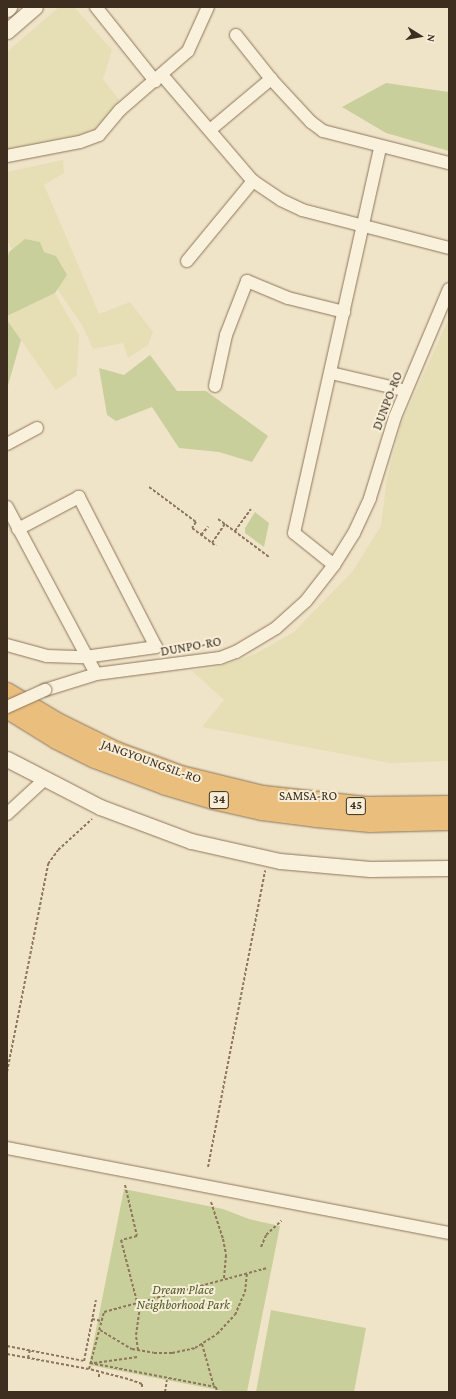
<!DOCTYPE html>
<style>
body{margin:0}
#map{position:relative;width:456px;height:1399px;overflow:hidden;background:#f0e4c8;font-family:"Crimson Pro",serif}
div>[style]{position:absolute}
.farmland>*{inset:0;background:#e6deb5}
.green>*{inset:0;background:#c9cf9b}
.path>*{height:2px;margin-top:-1px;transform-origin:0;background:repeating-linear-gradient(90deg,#8d765c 0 3px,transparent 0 5px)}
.roads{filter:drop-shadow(0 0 1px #8d765c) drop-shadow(0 0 1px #8d765c)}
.minor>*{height:12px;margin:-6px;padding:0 6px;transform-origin:6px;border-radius:6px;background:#faf1dc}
.tertiary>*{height:15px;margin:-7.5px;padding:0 7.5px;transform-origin:7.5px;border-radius:7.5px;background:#faf1dc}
.trunk>*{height:20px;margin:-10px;padding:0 10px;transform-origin:10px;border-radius:10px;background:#eabe7c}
.bridges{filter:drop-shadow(0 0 1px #8d765c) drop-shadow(0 0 1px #8d765c)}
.minor-bridge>*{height:12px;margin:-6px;padding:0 6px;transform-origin:6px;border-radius:6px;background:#faf1dc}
span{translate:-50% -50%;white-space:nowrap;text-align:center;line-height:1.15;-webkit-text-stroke:4px #f7eed8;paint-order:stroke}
.shield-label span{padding:1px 3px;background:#f7eed8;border:1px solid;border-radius:3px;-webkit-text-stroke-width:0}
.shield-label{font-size:12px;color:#3d2e20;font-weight:700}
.street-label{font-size:13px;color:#3d2e20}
.park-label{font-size:13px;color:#4d5a26;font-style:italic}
.frame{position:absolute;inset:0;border:8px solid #3d2e20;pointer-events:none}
.north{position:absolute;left:400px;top:16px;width:40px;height:40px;-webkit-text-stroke:3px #f7eed8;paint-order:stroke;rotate:101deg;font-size:11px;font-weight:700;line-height:16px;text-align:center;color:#3d2e20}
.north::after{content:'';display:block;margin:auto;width:14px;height:18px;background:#3d2e20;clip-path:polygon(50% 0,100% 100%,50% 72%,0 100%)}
</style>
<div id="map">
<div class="farmland">
<div style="clip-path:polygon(59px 7px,74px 7px,112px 50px,103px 79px,120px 101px,94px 131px,79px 138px,7px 152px,7px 52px)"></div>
<div style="clip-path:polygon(63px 160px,64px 173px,44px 185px,99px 314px,130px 302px,153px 332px,148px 345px,128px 358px,123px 343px,93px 349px,82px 325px,57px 289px,67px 275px,44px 252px,25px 239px,12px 250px,7px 239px,7px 172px)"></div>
<div style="clip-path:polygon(55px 293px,79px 335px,77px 375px,56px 390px,7px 320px,7px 316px)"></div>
<div style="clip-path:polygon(449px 318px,449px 761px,390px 763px,202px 727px,224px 700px,192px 671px,217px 667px,255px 654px,294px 632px,352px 572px,381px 526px,387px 477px,401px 424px)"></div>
</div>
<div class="green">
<div style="clip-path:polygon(386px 83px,449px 92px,449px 151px,386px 133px,342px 107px)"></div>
<div style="clip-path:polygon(25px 239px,40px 242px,44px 252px,56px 256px,67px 275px,55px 293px,7px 316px,7px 260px,9px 252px)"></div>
<div style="clip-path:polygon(7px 320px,21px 340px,7px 389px)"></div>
<div style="clip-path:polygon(150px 355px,177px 391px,206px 391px,268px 436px,252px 462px,219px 452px,179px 448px,152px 407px,116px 421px,107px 415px,99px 368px,124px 375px)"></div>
<div style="clip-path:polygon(255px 512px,269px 523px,264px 547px,245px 533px,245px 528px)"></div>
<div style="clip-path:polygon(124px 1189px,223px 1209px,249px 1219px,280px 1226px,247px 1392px,228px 1392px,89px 1365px)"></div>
<div style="clip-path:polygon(271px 1310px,366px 1328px,354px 1392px,256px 1392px)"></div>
</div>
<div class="path">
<div style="left:149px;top:487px;width:59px;rotate:36.7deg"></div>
<div style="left:196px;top:522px;width:7px;rotate:124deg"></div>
<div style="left:192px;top:528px;width:30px;rotate:37deg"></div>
<div style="left:218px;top:519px;width:64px;rotate:36.7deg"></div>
<div style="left:235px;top:531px;width:27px;rotate:-54deg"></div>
<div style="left:201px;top:535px;width:11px;rotate:-49deg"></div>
<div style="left:212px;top:543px;width:23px;rotate:-56deg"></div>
<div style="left:7px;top:1072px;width:212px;rotate:-78.8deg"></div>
<div style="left:48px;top:864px;width:17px;rotate:-54deg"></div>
<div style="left:58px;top:850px;width:46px;rotate:-42.4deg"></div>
<div style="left:208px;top:1167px;width:302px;rotate:-79.1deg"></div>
<div style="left:125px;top:1185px;width:52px;rotate:76.8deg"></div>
<div style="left:137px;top:1236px;width:16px;rotate:166deg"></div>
<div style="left:121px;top:1240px;width:64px;rotate:75.5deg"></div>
<div style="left:211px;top:1202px;width:39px;rotate:72deg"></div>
<div style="left:223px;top:1239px;width:16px;rotate:79deg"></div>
<div style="left:226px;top:1255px;width:24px;rotate:95deg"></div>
<div style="left:261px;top:1247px;width:13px;rotate:-67deg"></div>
<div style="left:266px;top:1235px;width:21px;rotate:-43deg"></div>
<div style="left:92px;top:1319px;width:10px;rotate:11deg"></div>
<div style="left:100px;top:1330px;width:37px;rotate:31deg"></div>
<div style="left:132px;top:1349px;width:22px;rotate:10deg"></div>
<div style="left:154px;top:1353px;width:18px"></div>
<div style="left:172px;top:1353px;width:24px;rotate:-12deg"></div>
<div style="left:195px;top:1348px;width:26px;rotate:-32deg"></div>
<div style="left:217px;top:1334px;width:26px;rotate:-47deg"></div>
<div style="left:235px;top:1315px;width:25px;rotate:-67deg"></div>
<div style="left:245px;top:1292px;width:19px;rotate:-84deg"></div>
<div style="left:202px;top:1344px;width:45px;rotate:74.4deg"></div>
<div style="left:7px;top:1346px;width:78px;rotate:11deg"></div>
<div style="left:84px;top:1361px;width:62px;rotate:-78.9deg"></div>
<div style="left:138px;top:1350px;width:15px;rotate:-98deg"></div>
<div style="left:136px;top:1335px;width:34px;rotate:-82deg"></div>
<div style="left:7px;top:1354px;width:83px;rotate:10.4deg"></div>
<div style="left:28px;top:1358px;width:8px;rotate:-76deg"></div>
<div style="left:90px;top:1363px;width:128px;rotate:10.8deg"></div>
<div style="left:216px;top:1387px;width:5px;rotate:79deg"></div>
<div style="left:94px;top:1363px;width:44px;rotate:-7.8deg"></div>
<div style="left:99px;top:1377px;width:4px;rotate:-90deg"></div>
<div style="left:142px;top:1387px;width:3px;rotate:-90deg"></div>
<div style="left:142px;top:1384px;width:15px;rotate:-160deg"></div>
<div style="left:128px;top:1379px;width:40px;rotate:-165.6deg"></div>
<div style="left:89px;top:1369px;width:59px;rotate:-75.3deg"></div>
<div style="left:104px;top:1312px;width:169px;rotate:-15.1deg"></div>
<div style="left:165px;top:1392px;width:12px;rotate:-81deg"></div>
</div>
<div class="roads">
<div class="minor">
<div style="left:96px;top:7px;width:95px;rotate:51.4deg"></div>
<div style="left:236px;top:35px;width:56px;rotate:51.5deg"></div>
<div style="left:271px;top:79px;width:59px;rotate:47.1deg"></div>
<div style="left:311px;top:122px;width:15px;rotate:37deg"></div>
<div style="left:323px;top:131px;width:130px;rotate:14.3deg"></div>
<div style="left:162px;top:75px;width:140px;rotate:49.4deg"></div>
<div style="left:253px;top:181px;width:34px;rotate:34deg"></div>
<div style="left:281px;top:200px;width:23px;rotate:25deg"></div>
<div style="left:302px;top:210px;width:152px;rotate:14.5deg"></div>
<div style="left:210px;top:130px;width:80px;rotate:-39.9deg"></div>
<div style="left:7px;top:156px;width:74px;rotate:-10.9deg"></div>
<div style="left:80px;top:142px;width:20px;rotate:-20deg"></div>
<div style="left:99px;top:135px;width:33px;rotate:-50deg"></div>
<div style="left:120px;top:110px;width:90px;rotate:-40.9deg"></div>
<div style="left:188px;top:51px;width:48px;rotate:-65.6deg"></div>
<div style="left:187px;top:261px;width:104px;rotate:-50.5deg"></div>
<div style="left:331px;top:373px;width:70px;rotate:13.2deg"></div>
<div style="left:215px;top:386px;width:52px;rotate:-77.8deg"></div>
<div style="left:226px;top:335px;width:58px;rotate:-68.7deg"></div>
<div style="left:247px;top:281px;width:44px;rotate:22.5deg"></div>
<div style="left:288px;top:298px;width:58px;rotate:14deg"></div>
<div style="left:7px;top:444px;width:34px;rotate:-28deg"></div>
<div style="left:7px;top:507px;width:189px;rotate:61.9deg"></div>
<div style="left:334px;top:565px;width:51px;rotate:-141.3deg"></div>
<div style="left:294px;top:533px;width:395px;rotate:-77.4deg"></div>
<div style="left:7px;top:645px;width:41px;rotate:15.4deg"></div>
<div style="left:47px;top:656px;width:38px;rotate:2deg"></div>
<div style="left:85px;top:657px;width:72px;rotate:-8deg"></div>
<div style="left:156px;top:647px;width:169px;rotate:-117.2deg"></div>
<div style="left:79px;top:497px;width:69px;rotate:152.3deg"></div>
<div style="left:45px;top:690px;width:53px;rotate:-17.4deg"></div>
<div style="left:96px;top:674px;width:125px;rotate:-7.4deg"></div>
<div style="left:220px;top:658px;width:17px;rotate:-21deg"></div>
<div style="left:236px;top:652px;width:47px;rotate:-31deg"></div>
<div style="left:276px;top:628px;width:40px;rotate:-42deg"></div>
<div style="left:306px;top:601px;width:46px;rotate:-52.1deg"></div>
<div style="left:334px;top:565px;width:38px;rotate:-58deg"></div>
<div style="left:354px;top:533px;width:38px;rotate:-65deg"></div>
<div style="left:370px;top:498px;width:85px;rotate:-72.8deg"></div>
<div style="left:395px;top:417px;width:139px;rotate:-67.1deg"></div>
<div style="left:7px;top:814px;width:50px;rotate:-42.6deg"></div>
<div style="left:7px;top:1148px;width:450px;rotate:10.9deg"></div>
</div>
<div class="tertiary">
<div style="left:7px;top:9px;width:3px;rotate:-45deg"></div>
<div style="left:7px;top:31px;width:37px;rotate:-41deg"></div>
<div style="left:7px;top:759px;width:105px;rotate:27.3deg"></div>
<div style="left:100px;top:807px;width:97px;rotate:20.5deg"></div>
<div style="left:191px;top:841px;width:91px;rotate:12.7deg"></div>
<div style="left:280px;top:861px;width:90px;rotate:5.1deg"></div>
<div style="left:370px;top:869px;width:79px;rotate:-0.7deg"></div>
</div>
<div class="trunk">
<div style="left:7px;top:693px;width:61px;rotate:30.8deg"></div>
<div style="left:59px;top:724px;width:64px;rotate:26.2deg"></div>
<div style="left:116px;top:752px;width:69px;rotate:20.3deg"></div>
<div style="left:181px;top:776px;width:84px;rotate:13.7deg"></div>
<div style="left:263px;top:796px;width:104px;rotate:6.1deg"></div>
<div style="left:366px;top:807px;width:83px;rotate:-0.7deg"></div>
<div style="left:7px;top:708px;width:59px;rotate:31.8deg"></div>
<div style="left:57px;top:739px;width:42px;rotate:26.6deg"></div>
<div style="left:95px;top:758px;width:76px;rotate:20.8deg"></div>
<div style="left:166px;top:785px;width:49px;rotate:16.6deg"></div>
<div style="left:213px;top:799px;width:50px;rotate:12.7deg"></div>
<div style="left:262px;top:810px;width:54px;rotate:7.4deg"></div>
<div style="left:316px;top:817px;width:54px;rotate:5.3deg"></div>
<div style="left:370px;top:822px;width:79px;rotate:-1.5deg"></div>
</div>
</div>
<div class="bridges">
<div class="minor-bridge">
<div style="left:7px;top:707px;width:42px;rotate:-24.1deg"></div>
</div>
</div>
<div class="shield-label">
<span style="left:219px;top:800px">34</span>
<span style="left:356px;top:806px">45</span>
</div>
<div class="street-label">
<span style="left:388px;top:401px;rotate:-69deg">DUNPO-RO</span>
<span style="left:191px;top:647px;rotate:-10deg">DUNPO-RO</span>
<span style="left:151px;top:762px;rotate:20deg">JANGYOUNGSIL-RO</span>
<span style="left:308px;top:796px">SAMSA-RO</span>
</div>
<div class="park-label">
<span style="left:183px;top:1298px">Dream Place<br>Neighborhood Park</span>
</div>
<div class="frame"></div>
<div class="north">N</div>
</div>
